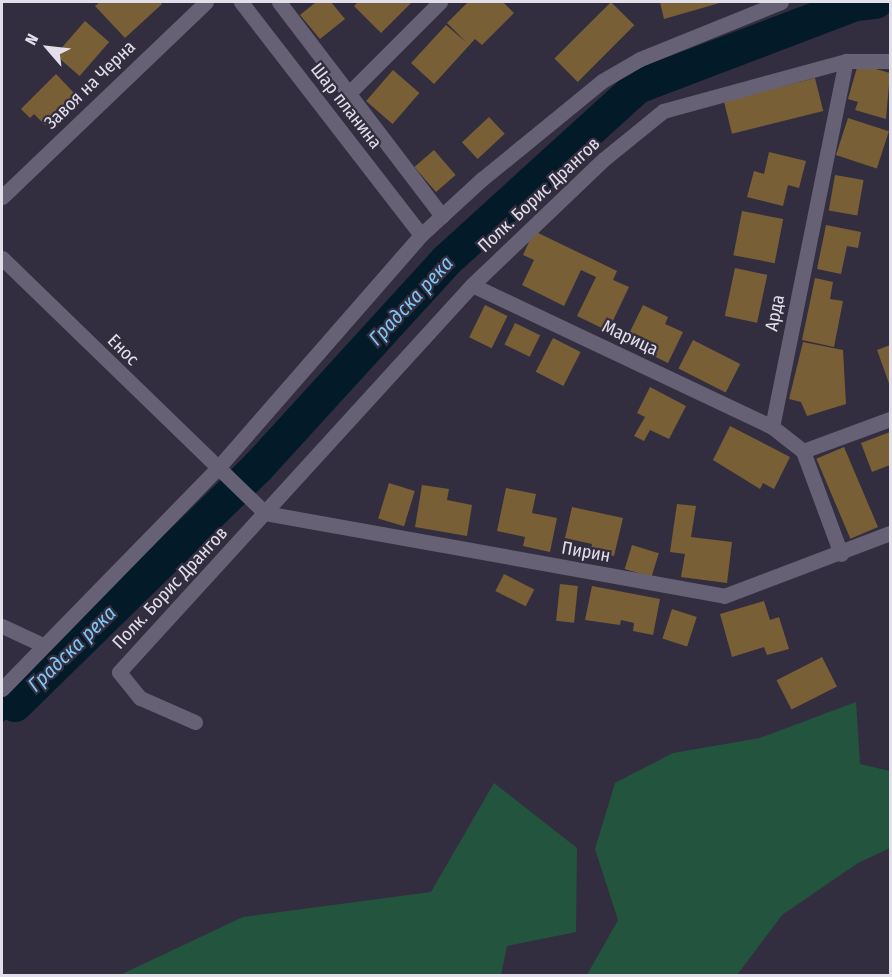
<!DOCTYPE html>
<meta charset="utf-8">
<style>
body{margin:0}
#map{position:relative;width:892px;height:977px;overflow:hidden;background:#332e3f;font-family:"Fira Sans Condensed",sans-serif}
div>[style]{position:absolute}
.green>*{inset:0;background:#23543e}
.stream>*{height:6px;margin:-3px;padding:0 3px;transform-origin:3px;border-radius:3px;background:#031a28}
.river>*{height:34px;margin:-17px;padding:0 17px;transform-origin:17px;border-radius:17px;background:#031a28}
.building>*{inset:0;background:#795f35;transform-origin:0 0}
.street>*{height:15px;margin:-7.5px;padding:0 7.5px;transform-origin:7.5px;border-radius:7.5px;background:#666174}
span{translate:-50% -50%;white-space:nowrap;text-align:center;line-height:1.15;-webkit-text-stroke:4.5px #332e3f;paint-order:stroke}
.street-label{font-size:18px;color:#e2dfea}
.water-label{font-size:20px;color:#7fc7f6;font-style:italic}
.frame{position:absolute;inset:0;border:3px solid #e2dfea;pointer-events:none}
.north{position:absolute;left:18px;top:18px;width:60px;height:60px;-webkit-text-stroke:4px #332e3f;paint-order:stroke;rotate:298deg;font-size:16px;font-weight:700;line-height:24px;text-align:center;color:#e2dfea}
.north::after{content:'';display:block;margin:auto;width:21px;height:27px;background:#e2dfea;clip-path:polygon(50% 0,100% 100%,50% 72%,0 100%)}
</style>
<div id="map">
<div class="green">
<div style="clip-path:polygon(856px 702px,860px 764px,890px 771px,890px 848px,858px 863px,782px 915px,737px 975px,587px 975px,618px 920px,595px 849px,615px 783px,673px 753px,760px 738px)"></div>
<div style="clip-path:polygon(494px 783px,577px 848px,576px 932px,507px 946px,501px 975px,120px 975px,243px 917px,431px 892px)"></div>
</div>
<div class="stream">
<div style="left:2px;top:719px;width:19px;rotate:-47deg"></div>
</div>
<div class="river">
<div style="left:15px;top:705px;width:340px;rotate:-44.4deg"></div>
<div style="left:258px;top:467px;width:279px;rotate:-47.6deg"></div>
<div style="left:446px;top:261px;width:258px;rotate:-42.3deg"></div>
<div style="left:637px;top:87px;width:234px;rotate:-20.8deg"></div>
<div style="left:856px;top:4px;width:20px;rotate:-6deg"></div>
</div>
<div class="building">
<div style="clip-path:polygon(100px 2px,160px 2px,162px 4px,125px 38px,95px 6px)"></div>
<div style="clip-path:polygon(316px 2px,331px 2px,345px 19px,320px 39px,300px 15px)"></div>
<div style="clip-path:polygon(358px 2px,412px 2px,381px 33px,354px 6px)"></div>
<div style="clip-path:polygon(468px 2px,503px 2px,514px 13px,482px 45px,475px 39px,434px 84px,411px 63px,446px 25px,466px 42px,447px 23px)"></div>
<div style="left:611px;top:2px;width:33px;height:80px;rotate:45deg"></div>
<div style="clip-path:polygon(660px 2px,723px 2px,664px 19px)"></div>
<div style="left:85px;top:21px;width:32px;height:45px;rotate:41deg"></div>
<div style="clip-path:polygon(858px 64px,890px 73px,886px 119px,855px 110px,858px 102px,848px 99px)"></div>
<div style="left:393px;top:70px;width:35px;height:41px;rotate:41deg"></div>
<div style="clip-path:polygon(56px 74px,76px 95px,45px 125px,34px 114px,30px 118px,21px 109px)"></div>
<div style="left:815px;top:78px;width:34px;height:94px;rotate:76deg"></div>
<div style="left:489px;top:117px;width:23px;height:37px;rotate:47deg"></div>
<div style="left:848px;top:118px;width:43px;height:39px;rotate:18deg"></div>
<div style="left:434px;top:150px;width:33px;height:26px;rotate:49deg"></div>
<div style="clip-path:polygon(769px 152px,806px 161px,799px 188px,788px 185px,783px 206px,747px 197px,754px 171px,764px 174px)"></div>
<div style="left:835px;top:175px;width:29px;height:36px;rotate:10deg"></div>
<div style="left:742px;top:211px;width:42px;height:45px;rotate:11deg"></div>
<div style="clip-path:polygon(826px 225px,861px 232px,858px 248px,847px 246px,841px 274px,817px 269px)"></div>
<div style="clip-path:polygon(534px 231px,617px 271px,613px 280px,629px 287px,608px 331px,577px 316px,596px 277px,581px 270px,564px 306px,522px 285px,534px 260px,523px 255px)"></div>
<div style="left:735px;top:268px;width:33px;height:49px;rotate:12deg"></div>
<div style="clip-path:polygon(815px 278px,833px 282px,830px 299px,843px 301px,834px 347px,802px 340px)"></div>
<div style="left:485px;top:305px;width:25px;height:36px;rotate:26deg"></div>
<div style="clip-path:polygon(643px 305px,668px 317px,665px 324px,683px 332px,668px 363px,625px 342px)"></div>
<div style="left:515px;top:323px;width:28px;height:24px;rotate:26deg"></div>
<div style="left:553px;top:338px;width:31px;height:38px;rotate:27deg"></div>
<div style="left:693px;top:340px;width:53px;height:32px;rotate:27deg"></div>
<div style="clip-path:polygon(803px 342px,843px 350px,846px 404px,807px 416px,801px 402px,789px 399px)"></div>
<div style="clip-path:polygon(890px 345px,890px 386px,877px 350px)"></div>
<div style="clip-path:polygon(650px 387px,686px 406px,669px 439px,650px 430px,644px 441px,634px 436px,645px 417px,637px 413px)"></div>
<div style="clip-path:polygon(730px 426px,790px 457px,774px 489px,763px 483px,760px 489px,713px 460px)"></div>
<div style="clip-path:polygon(890px 432px,890px 465px,872px 472px,861px 443px)"></div>
<div style="left:844px;top:447px;width:87px;height:30px;rotate:67deg"></div>
<div style="left:389px;top:483px;width:27px;height:37px;rotate:17deg"></div>
<div style="clip-path:polygon(422px 485px,449px 489px,447px 500px,472px 505px,467px 536px,415px 527px)"></div>
<div style="clip-path:polygon(506px 488px,536px 494px,532px 513px,557px 518px,550px 552px,523px 546px,525px 537px,497px 531px)"></div>
<div style="clip-path:polygon(677px 504px,696px 506px,691px 537px,732px 542px,727px 583px,681px 577px,685px 554px,670px 552px)"></div>
<div style="clip-path:polygon(572px 507px,623px 518px,614px 556px,591px 550px,592px 544px,565px 538px)"></div>
<div style="left:632px;top:545px;width:28px;height:25px;rotate:17deg"></div>
<div style="left:504px;top:574px;width:34px;height:19px;rotate:27deg"></div>
<div style="left:560px;top:584px;width:18px;height:37px;rotate:6deg"></div>
<div style="clip-path:polygon(592px 586px,660px 599px,653px 635px,633px 631px,634px 623px,621px 620px,620px 625px,585px 620px)"></div>
<div style="clip-path:polygon(764px 601px,770px 620px,779px 617px,789px 649px,767px 655px,764px 647px,732px 657px,720px 614px)"></div>
<div style="left:672px;top:609px;width:26px;height:31px;rotate:18deg"></div>
<div style="left:822px;top:657px;width:33px;height:51px;rotate:63deg"></div>
</div>
<div class="street">
<div style="left:241px;top:2px;width:294px;rotate:52.3deg"></div>
<div style="left:279px;top:2px;width:269px;rotate:52.7deg"></div>
<div style="left:349px;top:93px;width:129px;rotate:-45deg"></div>
<div style="left:2px;top:197px;width:282px;rotate:-43.7deg"></div>
<div style="left:2px;top:258px;width:366px;rotate:44.1deg"></div>
<div style="left:265px;top:513px;width:466px;rotate:10.2deg"></div>
<div style="left:724px;top:596px;width:178px;rotate:-20.8deg"></div>
<div style="left:472px;top:285px;width:332px;rotate:25.3deg"></div>
<div style="left:803px;top:451px;width:93px;rotate:-20.2deg"></div>
<div style="left:841px;top:554px;width:110px;rotate:-110.3deg"></div>
<div style="left:803px;top:451px;width:39px;rotate:-142deg"></div>
<div style="left:772px;top:427px;width:373px;rotate:-78.6deg"></div>
<div style="left:2px;top:626px;width:45px;rotate:24.9deg"></div>
<div style="left:2px;top:689px;width:306px;rotate:-45.7deg"></div>
<div style="left:216px;top:470px;width:312px;rotate:-48.9deg"></div>
<div style="left:421px;top:235px;width:83px;rotate:-42.6deg"></div>
<div style="left:482px;top:179px;width:155px;rotate:-39.2deg"></div>
<div style="left:602px;top:81px;width:44px;rotate:-30.1deg"></div>
<div style="left:640px;top:59px;width:152px;rotate:-22deg"></div>
<div style="left:195px;top:722px;width:60px;rotate:-156.4deg"></div>
<div style="left:140px;top:698px;width:33px;rotate:-129deg"></div>
<div style="left:119px;top:672px;width:524px;rotate:-47.63deg"></div>
<div style="left:472px;top:285px;width:182px;rotate:-43.7deg"></div>
<div style="left:604px;top:159px;width:76px;rotate:-39.1deg"></div>
<div style="left:663px;top:111px;width:190px;rotate:-15.3deg"></div>
<div style="left:846px;top:61px;width:44px"></div>
</div>
<div class="street-label">
<span style="left:90px;top:85px;rotate:-44deg">Завоя на Черна</span>
<span style="left:346px;top:106px;rotate:52deg">Шар планина</span>
<span style="left:539px;top:195px;rotate:-43deg">Полк. Борис Дрангов</span>
<span style="left:775px;top:313px;rotate:-79deg">Арда</span>
<span style="left:630px;top:338px;rotate:25deg">Марица</span>
<span style="left:123px;top:350px;rotate:45deg">Енос</span>
<span style="left:586px;top:552px;rotate:10deg">Пирин</span>
<span style="left:170px;top:588px;rotate:-47deg">Полк. Борис Дрангов</span>
</div>
<div class="water-label">
<span style="left:411px;top:301px;rotate:-47deg">Градска река</span>
<span style="left:72px;top:649px;rotate:-44deg">Градска река</span>
</div>
<div class="frame"></div>
<div class="north">N</div>
</div>
